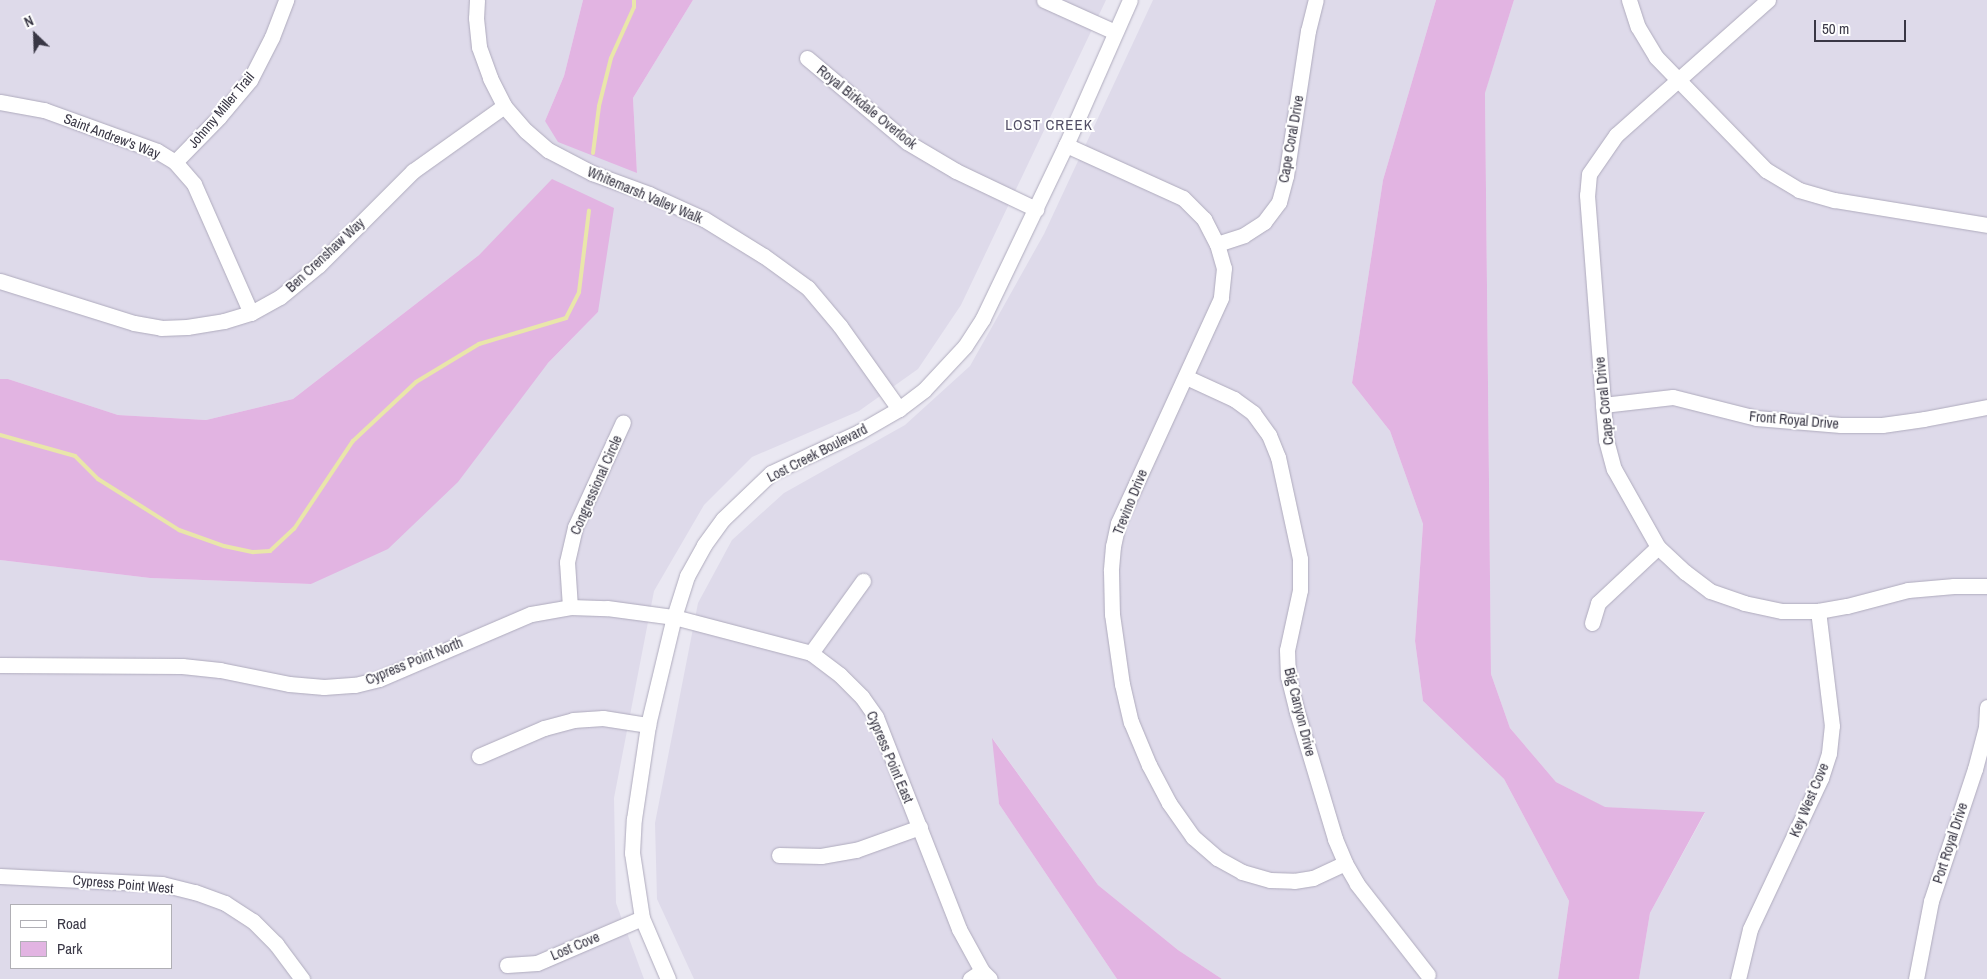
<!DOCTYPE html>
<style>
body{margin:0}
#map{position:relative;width:1987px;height:979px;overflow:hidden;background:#eae8f2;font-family:"Archivo Narrow",sans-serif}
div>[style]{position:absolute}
.residential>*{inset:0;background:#dedaea}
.green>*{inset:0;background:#e2b4e2}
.stream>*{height:4px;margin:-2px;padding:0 2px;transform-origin:2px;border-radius:2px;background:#e9e6aa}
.roads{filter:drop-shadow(0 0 1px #afabbd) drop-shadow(0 0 1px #afabbd)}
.minor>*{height:15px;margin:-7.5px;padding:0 7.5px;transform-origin:7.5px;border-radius:7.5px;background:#fff}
span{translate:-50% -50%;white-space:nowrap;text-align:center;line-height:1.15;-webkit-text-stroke:4px #fff;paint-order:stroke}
.street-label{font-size:14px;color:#393745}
.neighbourhood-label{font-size:15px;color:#534f66;letter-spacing:1px}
.legend{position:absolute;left:10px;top:904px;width:162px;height:65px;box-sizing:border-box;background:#fff;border:1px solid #b0afb5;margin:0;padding:6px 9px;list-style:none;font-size:15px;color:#393745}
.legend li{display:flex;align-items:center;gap:10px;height:25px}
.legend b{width:25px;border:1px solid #b0afb5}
.north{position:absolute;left:10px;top:10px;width:50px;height:50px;-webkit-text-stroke:4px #fff;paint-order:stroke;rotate:336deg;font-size:14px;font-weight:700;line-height:20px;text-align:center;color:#393745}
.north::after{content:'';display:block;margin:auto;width:18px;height:22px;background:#393745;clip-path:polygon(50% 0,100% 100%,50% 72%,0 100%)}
.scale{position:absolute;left:1814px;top:20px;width:92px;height:22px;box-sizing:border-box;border:2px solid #393745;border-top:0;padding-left:6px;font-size:15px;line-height:18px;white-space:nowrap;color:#393745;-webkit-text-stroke:4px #fff;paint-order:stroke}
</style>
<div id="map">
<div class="residential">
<div style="clip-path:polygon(evenodd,0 0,583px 0,564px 76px,545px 121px,637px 173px,633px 98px,693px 0,1106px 0,961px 305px,918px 369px,859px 411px,752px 457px,704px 505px,654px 591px,614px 798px,616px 903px,644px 979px,0 979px,0 560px,150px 578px,311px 584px,548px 363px,598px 312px,552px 180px,479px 255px,293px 399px,206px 420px,118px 415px,8px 379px,0 379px,0 0,11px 905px,171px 905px,171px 968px,11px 968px,11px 905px)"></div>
<div style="clip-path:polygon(1153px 0,1436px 0,1383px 180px,1352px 383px,1390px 431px,1423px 524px,1415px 641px,1423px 701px,1504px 779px,1569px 901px,1558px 979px,1222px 979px,1178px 950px,1098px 885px,993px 739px,999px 804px,1117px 979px,694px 979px,657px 899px,655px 823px,698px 603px,732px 540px,784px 493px,905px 425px,970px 366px,1044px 234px)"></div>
<div style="clip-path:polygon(1514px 0,1987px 0,1987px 979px,1639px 979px,1650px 913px,1705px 813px,1604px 807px,1556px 782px,1510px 728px,1491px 674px,1485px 92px)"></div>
</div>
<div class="green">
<div style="clip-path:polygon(583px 0,693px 0,633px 98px,637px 173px,558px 142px,545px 121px,564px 76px)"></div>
<div style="clip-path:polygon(1436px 0,1514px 0,1485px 93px,1491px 674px,1510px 728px,1556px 782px,1605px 807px,1705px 812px,1650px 913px,1639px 979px,1558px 979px,1569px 901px,1504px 779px,1423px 701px,1415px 641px,1423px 524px,1390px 431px,1352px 383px,1383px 180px)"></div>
<div style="clip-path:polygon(552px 179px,614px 208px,598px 312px,548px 363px,458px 482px,388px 549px,311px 584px,150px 578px,0 560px,0 379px,8px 379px,118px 415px,206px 420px,293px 399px,479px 255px)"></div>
<div style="clip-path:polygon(992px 738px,1098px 885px,1178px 950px,1222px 979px,1117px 979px,999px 804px)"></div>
</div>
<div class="stream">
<div style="left:593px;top:153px;width:47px;rotate:-82.7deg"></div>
<div style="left:599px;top:106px;width:49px;rotate:-76deg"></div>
<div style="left:611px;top:58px;width:56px;rotate:-65.7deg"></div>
<div style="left:634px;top:7px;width:7px;rotate:-90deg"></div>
<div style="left:0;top:435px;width:78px;rotate:15.6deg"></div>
<div style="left:75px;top:456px;width:33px;rotate:45deg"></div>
<div style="left:98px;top:479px;width:96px;rotate:32.2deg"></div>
<div style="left:179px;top:530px;width:48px;rotate:19.6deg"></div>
<div style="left:224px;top:546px;width:30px;rotate:12deg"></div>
<div style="left:253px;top:552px;width:17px;rotate:-3deg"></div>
<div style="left:270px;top:551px;width:33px;rotate:-43deg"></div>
<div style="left:294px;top:529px;width:106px;rotate:-56.2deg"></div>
<div style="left:353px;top:441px;width:86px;rotate:-43.1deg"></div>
<div style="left:416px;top:382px;width:74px;rotate:-31.1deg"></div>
<div style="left:479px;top:344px;width:91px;rotate:-16.6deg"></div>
<div style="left:566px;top:318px;width:29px;rotate:-63deg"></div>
<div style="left:579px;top:292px;width:82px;rotate:-83deg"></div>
</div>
<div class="roads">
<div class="minor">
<div style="left:477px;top:0;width:18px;rotate:93deg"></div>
<div style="left:476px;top:18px;width:29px;rotate:84deg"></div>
<div style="left:479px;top:47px;width:33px;rotate:70deg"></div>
<div style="left:490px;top:78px;width:31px;rotate:63deg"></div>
<div style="left:504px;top:106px;width:33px;rotate:49deg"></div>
<div style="left:526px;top:131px;width:29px;rotate:41deg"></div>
<div style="left:548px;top:150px;width:50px;rotate:27.6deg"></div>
<div style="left:592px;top:173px;width:61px;rotate:20.2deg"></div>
<div style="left:649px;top:194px;width:60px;rotate:24.4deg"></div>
<div style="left:704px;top:219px;width:70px;rotate:31.7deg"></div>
<div style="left:764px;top:256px;width:54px;rotate:36deg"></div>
<div style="left:808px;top:288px;width:50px;rotate:49.9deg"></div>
<div style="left:840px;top:326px;width:102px;rotate:54.6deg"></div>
<div style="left:1044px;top:0;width:78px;rotate:24.3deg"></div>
<div style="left:1629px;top:0;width:28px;rotate:72deg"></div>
<div style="left:1638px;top:27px;width:35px;rotate:59deg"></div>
<div style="left:1656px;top:57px;width:158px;rotate:45.8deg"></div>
<div style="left:1766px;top:170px;width:39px;rotate:31deg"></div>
<div style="left:1799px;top:190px;width:37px;rotate:16deg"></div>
<div style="left:1835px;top:200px;width:154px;rotate:9.3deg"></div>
<div style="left:1768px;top:0;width:203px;rotate:138.4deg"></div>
<div style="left:1616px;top:135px;width:47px;rotate:124.7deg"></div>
<div style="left:1589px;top:174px;width:21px;rotate:95deg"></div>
<div style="left:1587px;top:195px;width:211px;rotate:85.6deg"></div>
<div style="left:1603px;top:405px;width:35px;rotate:85deg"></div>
<div style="left:1606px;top:440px;width:30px;rotate:75deg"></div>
<div style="left:1614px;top:469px;width:90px;rotate:60.6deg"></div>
<div style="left:1658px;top:547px;width:37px;rotate:43deg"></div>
<div style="left:1685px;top:572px;width:31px;rotate:37deg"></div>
<div style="left:1710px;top:591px;width:36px;rotate:19deg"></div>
<div style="left:1744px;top:603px;width:39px;rotate:12deg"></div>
<div style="left:1782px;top:611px;width:36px"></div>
<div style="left:1818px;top:611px;width:29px;rotate:-10deg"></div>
<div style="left:1847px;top:606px;width:63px;rotate:-14.7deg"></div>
<div style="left:1908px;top:590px;width:46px;rotate:-5deg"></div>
<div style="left:1954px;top:586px;width:33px"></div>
<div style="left:807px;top:58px;width:131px;rotate:40deg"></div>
<div style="left:907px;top:142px;width:57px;rotate:30.6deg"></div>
<div style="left:956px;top:171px;width:89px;rotate:25.4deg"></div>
<div style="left:0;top:102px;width:45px;rotate:10.3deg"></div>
<div style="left:44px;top:110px;width:120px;rotate:19.9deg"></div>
<div style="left:157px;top:151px;width:21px;rotate:31deg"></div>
<div style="left:175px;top:162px;width:29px;rotate:49deg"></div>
<div style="left:194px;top:184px;width:141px;rotate:66.2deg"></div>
<div style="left:1066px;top:145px;width:128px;rotate:24.4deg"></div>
<div style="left:1183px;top:198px;width:30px;rotate:45deg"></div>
<div style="left:1204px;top:219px;width:28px;rotate:63deg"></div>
<div style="left:1217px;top:244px;width:25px;rotate:74deg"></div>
<div style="left:1224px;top:268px;width:30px;rotate:96deg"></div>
<div style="left:1221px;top:298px;width:247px;rotate:114.6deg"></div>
<div style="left:1118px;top:523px;width:24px;rotate:102deg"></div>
<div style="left:1113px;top:546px;width:25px;rotate:95deg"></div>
<div style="left:1111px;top:571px;width:43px;rotate:88.7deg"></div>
<div style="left:1112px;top:614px;width:71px;rotate:81.9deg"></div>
<div style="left:1122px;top:684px;width:39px;rotate:77deg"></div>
<div style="left:1131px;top:722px;width:47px;rotate:67.3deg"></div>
<div style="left:1149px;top:765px;width:43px;rotate:62.2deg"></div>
<div style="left:1169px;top:803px;width:42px;rotate:54.8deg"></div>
<div style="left:1193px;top:837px;width:32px;rotate:41deg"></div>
<div style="left:1217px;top:858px;width:29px;rotate:29deg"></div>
<div style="left:1242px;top:872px;width:29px;rotate:16deg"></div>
<div style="left:1270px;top:880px;width:24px;rotate:2deg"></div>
<div style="left:1294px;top:881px;width:19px;rotate:-9deg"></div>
<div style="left:1313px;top:878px;width:35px;rotate:-25deg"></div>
<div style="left:175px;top:162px;width:63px;rotate:-45.6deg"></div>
<div style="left:219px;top:117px;width:48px;rotate:-50deg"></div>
<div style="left:250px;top:80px;width:48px;rotate:-62.9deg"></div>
<div style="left:272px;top:37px;width:40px;rotate:-69deg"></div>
<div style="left:1217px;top:244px;width:28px;rotate:-18deg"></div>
<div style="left:1244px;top:235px;width:24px;rotate:-33deg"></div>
<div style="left:1264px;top:222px;width:25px;rotate:-53deg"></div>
<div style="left:1279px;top:202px;width:27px;rotate:-75deg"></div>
<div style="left:1286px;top:176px;width:147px;rotate:-81.4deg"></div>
<div style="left:1308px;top:31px;width:32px;rotate:-76deg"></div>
<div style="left:0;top:281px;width:140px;rotate:17.4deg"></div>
<div style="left:134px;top:323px;width:27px;rotate:10deg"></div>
<div style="left:161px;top:328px;width:26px;rotate:-2deg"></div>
<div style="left:187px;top:327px;width:37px;rotate:-9deg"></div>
<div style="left:224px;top:321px;width:28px;rotate:-17deg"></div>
<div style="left:251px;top:313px;width:33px;rotate:-29deg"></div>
<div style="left:280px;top:297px;width:50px;rotate:-39.4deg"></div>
<div style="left:319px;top:265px;width:133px;rotate:-45deg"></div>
<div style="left:413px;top:171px;width:112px;rotate:-35.5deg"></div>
<div style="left:1186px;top:377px;width:53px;rotate:24.6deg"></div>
<div style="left:1234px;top:399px;width:24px;rotate:36deg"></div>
<div style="left:1253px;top:413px;width:27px;rotate:54deg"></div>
<div style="left:1269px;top:435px;width:24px;rotate:68deg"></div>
<div style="left:1278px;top:457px;width:104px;rotate:77.8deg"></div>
<div style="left:1300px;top:559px;width:31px;rotate:90deg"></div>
<div style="left:1300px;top:590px;width:61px;rotate:102.2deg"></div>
<div style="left:1287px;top:650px;width:26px;rotate:88deg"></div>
<div style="left:1288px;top:676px;width:37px;rotate:76deg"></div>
<div style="left:1297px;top:712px;width:133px;rotate:73.3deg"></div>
<div style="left:1335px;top:839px;width:26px;rotate:67deg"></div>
<div style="left:1345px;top:863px;width:24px;rotate:60deg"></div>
<div style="left:1357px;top:884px;width:115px;rotate:52deg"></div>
<div style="left:1603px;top:405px;width:70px;rotate:-6.5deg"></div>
<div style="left:1673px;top:397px;width:86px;rotate:14.2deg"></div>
<div style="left:1756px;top:418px;width:85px;rotate:4.7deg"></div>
<div style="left:1841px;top:425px;width:41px"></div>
<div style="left:1882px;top:425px;width:42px;rotate:-8.1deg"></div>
<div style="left:1924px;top:419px;width:64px;rotate:-10.8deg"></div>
<div style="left:570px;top:607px;width:45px;rotate:-93.8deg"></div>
<div style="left:567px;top:562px;width:36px;rotate:-77deg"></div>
<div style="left:575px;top:527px;width:115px;rotate:-65.4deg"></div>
<div style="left:1592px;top:623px;width:21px;rotate:-73deg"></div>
<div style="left:1598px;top:603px;width:82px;rotate:-43deg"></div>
<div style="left:811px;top:653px;width:89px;rotate:-54.2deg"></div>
<div style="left:0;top:665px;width:182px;rotate:0.3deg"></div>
<div style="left:182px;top:666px;width:38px;rotate:6deg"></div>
<div style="left:220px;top:670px;width:70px;rotate:11.5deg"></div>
<div style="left:289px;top:684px;width:35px;rotate:5deg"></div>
<div style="left:324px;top:687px;width:31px;rotate:-4deg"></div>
<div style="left:355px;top:685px;width:25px;rotate:-14deg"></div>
<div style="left:379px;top:679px;width:165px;rotate:-23.2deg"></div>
<div style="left:531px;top:614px;width:40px;rotate:-10deg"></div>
<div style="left:570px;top:607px;width:37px;rotate:2deg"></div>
<div style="left:607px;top:608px;width:68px;rotate:7.7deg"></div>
<div style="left:674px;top:617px;width:142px;rotate:14.7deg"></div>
<div style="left:811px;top:653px;width:36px;rotate:37deg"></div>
<div style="left:840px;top:675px;width:31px;rotate:45deg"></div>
<div style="left:862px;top:697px;width:24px;rotate:55deg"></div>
<div style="left:876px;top:717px;width:228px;rotate:68.6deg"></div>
<div style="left:959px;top:929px;width:48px;rotate:61.3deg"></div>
<div style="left:982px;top:971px;width:11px;rotate:45deg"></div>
<div style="left:479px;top:756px;width:71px;rotate:-23.3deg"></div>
<div style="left:544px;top:728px;width:30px;rotate:-15deg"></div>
<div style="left:573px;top:720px;width:30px;rotate:-4deg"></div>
<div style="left:603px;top:718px;width:46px;rotate:8.8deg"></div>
<div style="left:779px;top:855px;width:42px;rotate:1.4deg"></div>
<div style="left:821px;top:856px;width:36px;rotate:-10deg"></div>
<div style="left:856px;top:850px;width:68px;rotate:-19.8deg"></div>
<div style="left:0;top:876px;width:162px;rotate:2.8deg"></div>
<div style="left:162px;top:884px;width:34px;rotate:14deg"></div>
<div style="left:195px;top:892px;width:32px;rotate:20deg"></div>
<div style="left:225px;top:903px;width:33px;rotate:33deg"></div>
<div style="left:253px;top:921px;width:33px;rotate:45deg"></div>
<div style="left:276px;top:944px;width:44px;rotate:53.4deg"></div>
<div style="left:507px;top:965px;width:30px;rotate:-4deg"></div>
<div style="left:537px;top:963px;width:114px;rotate:-23.2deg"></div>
<div style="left:668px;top:979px;width:66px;rotate:-113.1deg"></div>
<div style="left:642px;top:918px;width:66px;rotate:-98.7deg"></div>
<div style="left:632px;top:853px;width:34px;rotate:-87deg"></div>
<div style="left:634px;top:819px;width:95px;rotate:-81.5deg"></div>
<div style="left:648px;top:725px;width:111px;rotate:-76.5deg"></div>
<div style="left:674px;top:617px;width:43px;rotate:-72.4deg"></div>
<div style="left:687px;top:576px;width:35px;rotate:-61deg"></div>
<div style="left:704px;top:545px;width:32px;rotate:-54deg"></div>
<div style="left:723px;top:519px;width:66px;rotate:-43.8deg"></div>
<div style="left:771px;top:473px;width:97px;rotate:-25deg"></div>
<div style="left:859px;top:432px;width:46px;rotate:-29.9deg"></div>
<div style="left:899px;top:409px;width:31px;rotate:-37deg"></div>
<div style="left:924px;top:390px;width:60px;rotate:-47deg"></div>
<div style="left:965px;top:346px;width:33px;rotate:-57deg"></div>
<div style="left:983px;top:318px;width:192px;rotate:-64.4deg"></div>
<div style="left:1066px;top:145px;width:158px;rotate:-66.2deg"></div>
<div style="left:970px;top:979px;width:14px;rotate:-34deg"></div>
<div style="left:1738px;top:979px;width:51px;rotate:-76.5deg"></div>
<div style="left:1750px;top:929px;width:167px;rotate:-64.8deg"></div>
<div style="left:1821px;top:778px;width:26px;rotate:-72deg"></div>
<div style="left:1829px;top:753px;width:27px;rotate:-84deg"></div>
<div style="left:1832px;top:726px;width:116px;rotate:-96.9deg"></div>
<div style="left:1916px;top:979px;width:79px;rotate:-79.1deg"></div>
<div style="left:1931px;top:901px;width:139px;rotate:-71.6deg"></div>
<div style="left:1975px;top:769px;width:43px;rotate:-75.3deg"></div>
<div style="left:1986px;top:727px;width:20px;rotate:-87deg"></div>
</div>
</div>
<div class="street-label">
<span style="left:867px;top:107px;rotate:39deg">Royal Birkdale Overlook</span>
<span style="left:221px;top:110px;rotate:-50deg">Johnny Miller Trail</span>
<span style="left:112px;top:136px;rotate:21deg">Saint Andrew's Way</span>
<span style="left:1291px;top:139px;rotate:-80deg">Cape Coral Drive</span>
<span style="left:645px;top:195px;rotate:23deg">Whitemarsh Valley Walk</span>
<span style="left:325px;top:255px;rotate:-43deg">Ben Crenshaw Way</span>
<span style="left:1604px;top:401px;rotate:-96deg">Cape Coral Drive</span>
<span style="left:1794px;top:420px;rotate:5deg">Front Royal Drive</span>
<span style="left:817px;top:453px;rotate:-27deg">Lost Creek Boulevard</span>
<span style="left:596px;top:485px;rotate:-66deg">Congressional Circle</span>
<span style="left:1130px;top:502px;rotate:-68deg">Trevino Drive</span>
<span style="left:414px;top:661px;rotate:-22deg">Cypress Point North</span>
<span style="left:1300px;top:712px;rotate:76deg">Big Canyon Drive</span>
<span style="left:890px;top:757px;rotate:67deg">Cypress Point East</span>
<span style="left:1809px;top:800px;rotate:-67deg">Key West Cove</span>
<span style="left:1950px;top:843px;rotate:-72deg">Port Royal Drive</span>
<span style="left:123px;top:884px;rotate:5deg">Cypress Point West</span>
<span style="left:575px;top:946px;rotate:-23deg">Lost Cove</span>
</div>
<div class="neighbourhood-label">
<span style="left:1049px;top:125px">LOST CREEK</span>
</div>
<ul class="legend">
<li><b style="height:6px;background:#fff"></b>Road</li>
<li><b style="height:14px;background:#e2b4e2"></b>Park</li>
</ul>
<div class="north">N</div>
<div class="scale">50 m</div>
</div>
